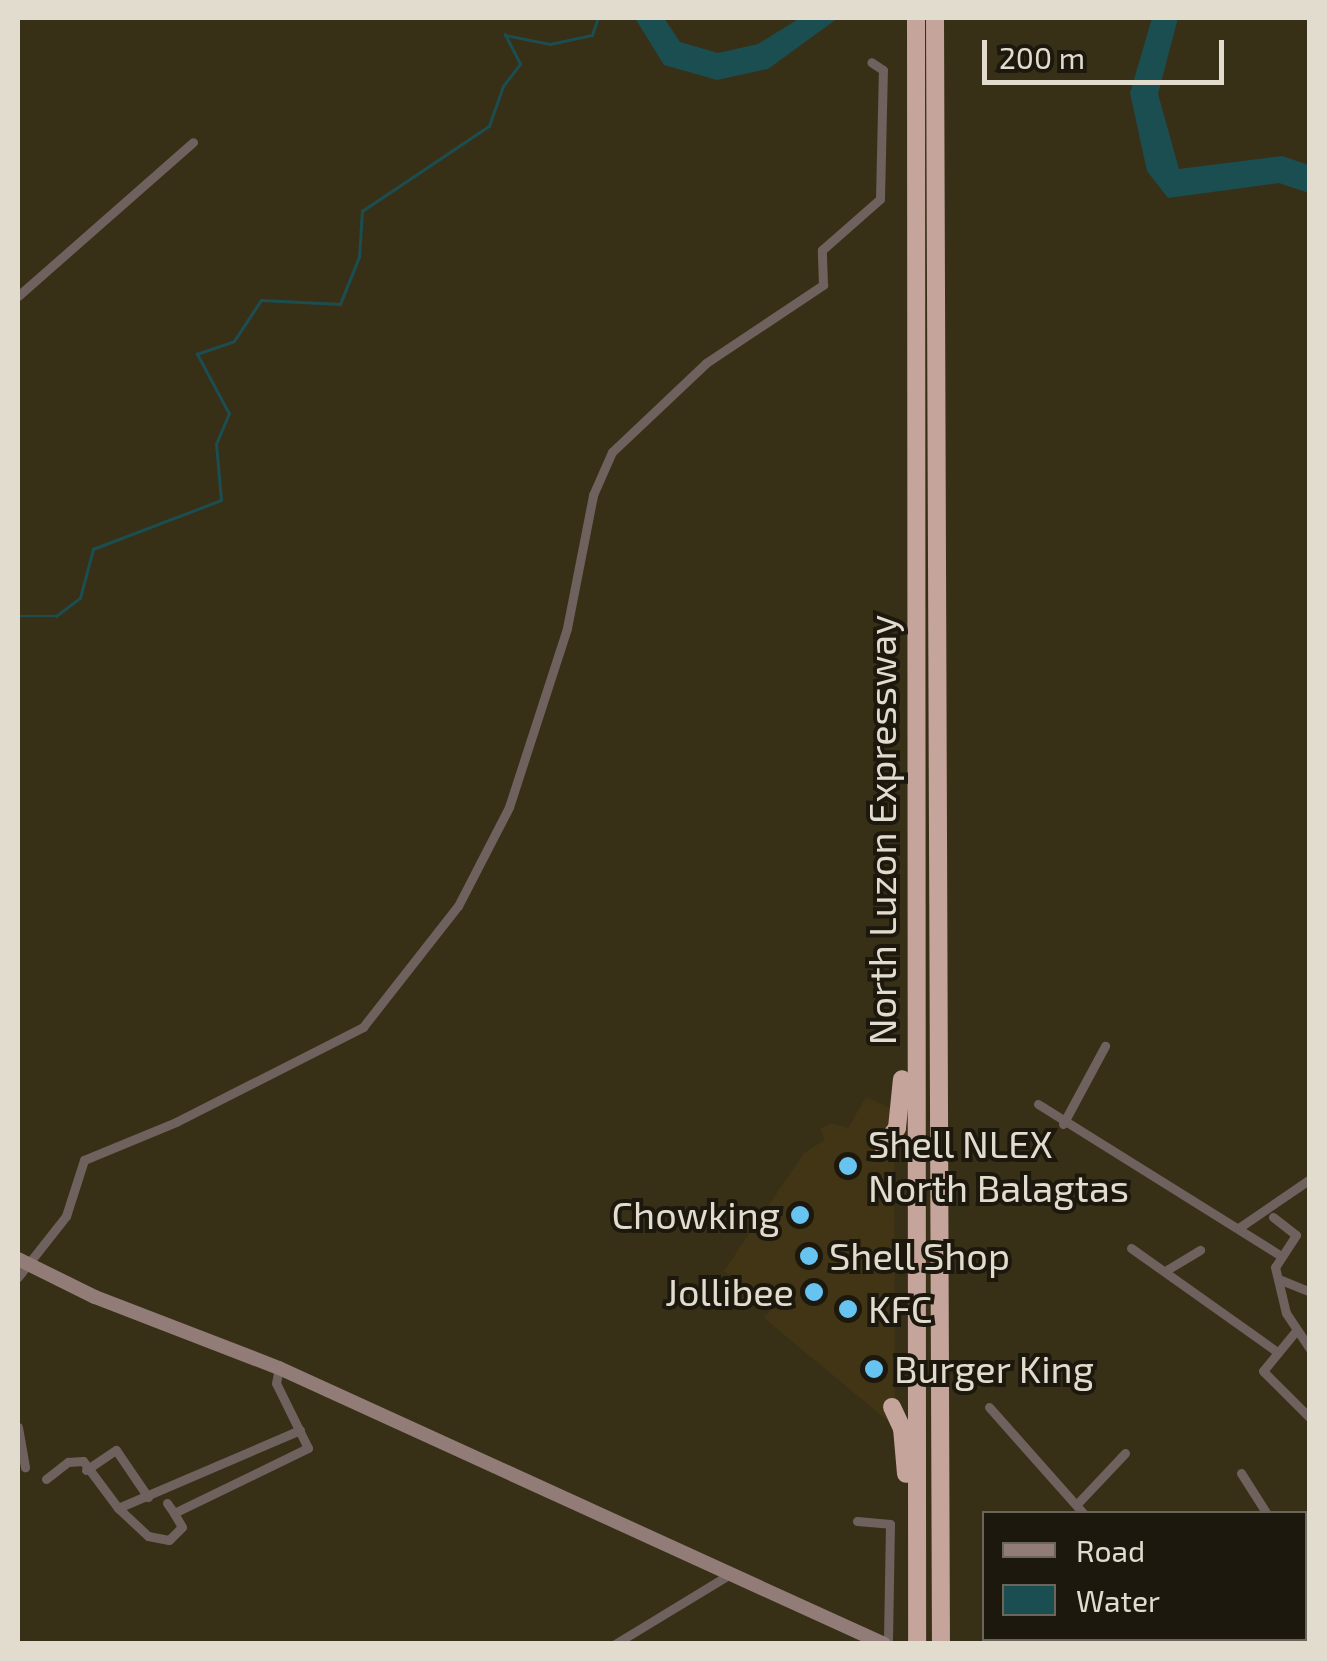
<!DOCTYPE html>
<style>
body{margin:0}
#map{position:relative;width:1327px;height:1661px;overflow:hidden;background:#382f17;font-family:"Exo 2",sans-serif}
div>[style]{position:absolute}
.built>*{inset:0;background:#413515}
.water>*{inset:0;background:#1b4e51}
.stream>*{height:2.5px;margin:-1.25px;padding:0 1.25px;transform-origin:1.25px;border-radius:1.25px;background:#1b4e51}
.street>*{height:9px;margin:-4.5px;padding:0 4.5px;transform-origin:4.5px;border-radius:4.5px;background:#6f615e}
.secondary>*{height:14px;margin:-7px;padding:0 7px;transform-origin:7px;border-radius:7px;background:#927c77}
.highway>*{height:18px;margin:-9px;padding:0 9px;transform-origin:9px;border-radius:9px;background:#c4a49b}
.dots>*{width:28px;height:28px;translate:-50% -50%;box-sizing:border-box;border:5px solid #1c180d;border-radius:50%}
span{translate:-50% -50%;white-space:nowrap;text-align:center;line-height:1.15;-webkit-text-stroke:8px #1c180d;paint-order:stroke}
.street-label{font-size:38px;color:#e2dcce}
.poi-label{font-size:38px;color:#e2dcce}
.left{translate:0 -50%;text-align:left}
.right{translate:-100% -50%;text-align:right}
.frame{position:absolute;inset:0;border:20px solid #e2dcce;pointer-events:none}
.legend{position:absolute;left:982px;top:1511px;width:325px;height:130px;box-sizing:border-box;background:#1c180d;border:2px solid #6b665a;margin:0;padding:12px 18px;list-style:none;font-size:30px;color:#e2dcce}
.legend li{display:flex;align-items:center;gap:20px;height:50px}
.legend b{width:50px;border:2px solid #6b665a}
.scale{position:absolute;left:982px;top:40px;width:242px;height:45px;box-sizing:border-box;border:5px solid #e2dcce;border-top:0;padding-left:12px;font-size:30px;line-height:35px;white-space:nowrap;color:#e2dcce;-webkit-text-stroke:8px #1c180d;paint-order:stroke}
</style>
<div id="map">
<div class="built">
<div style="clip-path:polygon(866px 1097px,894px 1110px,895px 1427px,764px 1318px,771px 1310px,724px 1271px,804px 1153px,825px 1140px,820px 1129px,830px 1123px,848px 1128px)"></div>
</div>
<div class="water">
<div style="clip-path:polygon(635px 18px,664px 18px,680px 42px,718px 53px,758px 44px,800px 18px,838px 18px,768px 69px,717px 80px,664px 65px)"></div>
<div style="clip-path:polygon(1152px 18px,1178px 18px,1158px 94px,1179px 169px,1282px 156px,1309px 165px,1309px 193px,1279px 183px,1168px 198px,1147px 171px,1130px 93px)"></div>
</div>
<div class="stream">
<div style="left:18px;top:616px;width:38px"></div>
<div style="left:56px;top:616px;width:30px;rotate:-37deg"></div>
<div style="left:80px;top:598px;width:51px;rotate:-75.1deg"></div>
<div style="left:93px;top:549px;width:137px;rotate:-20.9deg"></div>
<div style="left:221px;top:500px;width:56px;rotate:-95.1deg"></div>
<div style="left:216px;top:444px;width:33px;rotate:-67deg"></div>
<div style="left:229px;top:414px;width:68px;rotate:-118.1deg"></div>
<div style="left:197px;top:354px;width:39px;rotate:-19deg"></div>
<div style="left:234px;top:341px;width:49px;rotate:-56.6deg"></div>
<div style="left:261px;top:300px;width:79px;rotate:2.9deg"></div>
<div style="left:340px;top:304px;width:51px;rotate:-68deg"></div>
<div style="left:359px;top:257px;width:46px;rotate:-86.3deg"></div>
<div style="left:362px;top:211px;width:153px;rotate:-33.8deg"></div>
<div style="left:489px;top:126px;width:42px;rotate:-70.7deg"></div>
<div style="left:503px;top:86px;width:28px;rotate:-52deg"></div>
<div style="left:520px;top:64px;width:33px;rotate:-117deg"></div>
<div style="left:505px;top:35px;width:46px;rotate:11.3deg"></div>
<div style="left:550px;top:44px;width:43px;rotate:-12.1deg"></div>
<div style="left:592px;top:35px;width:18px;rotate:-71deg"></div>
</div>
<div class="street">
<div style="left:18px;top:296px;width:233px;rotate:-41.3deg"></div>
<div style="left:1038px;top:1104px;width:283px;rotate:32deg"></div>
<div style="left:1063px;top:1124px;width:89px;rotate:-61.7deg"></div>
<div style="left:1273px;top:1217px;width:29px;rotate:38deg"></div>
<div style="left:1296px;top:1235px;width:38px;rotate:123deg"></div>
<div style="left:1275px;top:1267px;width:47px;rotate:76.6deg"></div>
<div style="left:1286px;top:1313px;width:43px;rotate:56.3deg"></div>
<div style="left:1240px;top:1227px;width:85px;rotate:-34.4deg"></div>
<div style="left:1131px;top:1248px;width:178px;rotate:35.4deg"></div>
<div style="left:1165px;top:1271px;width:41px;rotate:-31deg"></div>
<div style="left:18px;top:1277px;width:78px;rotate:-51.8deg"></div>
<div style="left:66px;top:1216px;width:59px;rotate:-72.2deg"></div>
<div style="left:84px;top:1160px;width:100px;rotate:-22.4deg"></div>
<div style="left:176px;top:1122px;width:210px;rotate:-26.9deg"></div>
<div style="left:363px;top:1027px;width:154px;rotate:-51.9deg"></div>
<div style="left:458px;top:906px;width:111px;rotate:-62.7deg"></div>
<div style="left:509px;top:807px;width:188px;rotate:-72deg"></div>
<div style="left:567px;top:628px;width:136px;rotate:-78.9deg"></div>
<div style="left:593px;top:495px;width:47px;rotate:-66.2deg"></div>
<div style="left:612px;top:452px;width:129px;rotate:-43.4deg"></div>
<div style="left:706px;top:363px;width:141px;rotate:-33.7deg"></div>
<div style="left:823px;top:285px;width:35px;rotate:-92deg"></div>
<div style="left:822px;top:250px;width:77px;rotate:-41.3deg"></div>
<div style="left:880px;top:199px;width:129px;rotate:-88.7deg"></div>
<div style="left:883px;top:70px;width:14px;rotate:-146deg"></div>
<div style="left:1281px;top:1280px;width:31px;rotate:22deg"></div>
<div style="left:1295px;top:1332px;width:50px;rotate:129.4deg"></div>
<div style="left:1263px;top:1371px;width:66px;rotate:45deg"></div>
<div style="left:989px;top:1407px;width:143px;rotate:48.4deg"></div>
<div style="left:18px;top:1427px;width:41px;rotate:80.1deg"></div>
<div style="left:86px;top:1470px;width:36px;rotate:-34deg"></div>
<div style="left:116px;top:1450px;width:57px;rotate:55.8deg"></div>
<div style="left:1241px;top:1473px;width:49px;rotate:57.6deg"></div>
<div style="left:46px;top:1479px;width:28px;rotate:-38deg"></div>
<div style="left:68px;top:1462px;width:15px;rotate:-4deg"></div>
<div style="left:83px;top:1461px;width:59px;rotate:53.3deg"></div>
<div style="left:118px;top:1508px;width:198px;rotate:-23.2deg"></div>
<div style="left:167px;top:1503px;width:12px;rotate:55deg"></div>
<div style="left:174px;top:1513px;width:149px;rotate:-25.9deg"></div>
<div style="left:308px;top:1448px;width:72px;rotate:-116.2deg"></div>
<div style="left:276px;top:1383px;width:15px;rotate:-79deg"></div>
<div style="left:1077px;top:1504px;width:70px;rotate:-46.7deg"></div>
<div style="left:118px;top:1508px;width:41px;rotate:43deg"></div>
<div style="left:148px;top:1536px;width:21px;rotate:11deg"></div>
<div style="left:169px;top:1540px;width:18px;rotate:-45deg"></div>
<div style="left:182px;top:1527px;width:16px;rotate:-120deg"></div>
<div style="left:857px;top:1521px;width:33px;rotate:5deg"></div>
<div style="left:890px;top:1524px;width:120px;rotate:91deg"></div>
<div style="left:1304px;top:1613px;width:12px;rotate:59deg"></div>
<div style="left:1265px;top:1638px;width:7px;rotate:63deg"></div>
<div style="left:615px;top:1644px;width:135px;rotate:-31.3deg"></div>
</div>
<div class="secondary">
<div style="left:18px;top:1259px;width:86px;rotate:26.3deg"></div>
<div style="left:95px;top:1297px;width:197px;rotate:21.1deg"></div>
<div style="left:279px;top:1368px;width:665px;rotate:24.52deg"></div>
<div style="left:1304px;top:1529px;width:7px;rotate:-27deg"></div>
<div style="left:1104px;top:1644px;width:10px;rotate:-37deg"></div>
</div>
<div class="highway">
<div style="left:916px;top:18px;width:1626px;rotate:89.96deg"></div>
<div style="left:935px;top:18px;width:1626px;rotate:89.79deg"></div>
<div style="left:883px;top:1146px;width:23px;rotate:-52deg"></div>
<div style="left:897px;top:1128px;width:49px;rotate:-84.2deg"></div>
<div style="left:892px;top:1407px;width:23px;rotate:65deg"></div>
<div style="left:902px;top:1428px;width:46px;rotate:85deg"></div>
</div>
<div class="dots">
<div style="left:848px;top:1166px;background:#67c4f0"></div>
<div style="left:800px;top:1215px;background:#67c4f0"></div>
<div style="left:809px;top:1256px;background:#67c4f0"></div>
<div style="left:814px;top:1292px;background:#67c4f0"></div>
<div style="left:848px;top:1309px;background:#67c4f0"></div>
<div style="left:874px;top:1369px;background:#67c4f0"></div>
</div>
<div class="street-label">
<span style="left:882px;top:830px;rotate:-90deg">North Luzon Expressway</span>
</div>
<div class="poi-label">
<span class="left" style="left:868px;top:1166px">Shell NLEX<br>North Balagtas</span>
<span class="right" style="left:780px;top:1215px">Chowking</span>
<span class="left" style="left:829px;top:1256px">Shell Shop</span>
<span class="right" style="left:794px;top:1292px">Jollibee</span>
<span class="left" style="left:868px;top:1309px">KFC</span>
<span class="left" style="left:894px;top:1369px">Burger King</span>
</div>
<div class="frame"></div>
<ul class="legend">
<li><b style="height:12px;background:#927c77"></b>Road</li>
<li><b style="height:28px;background:#1b4e51"></b>Water</li>
</ul>
<div class="scale">200 m</div>
</div>
